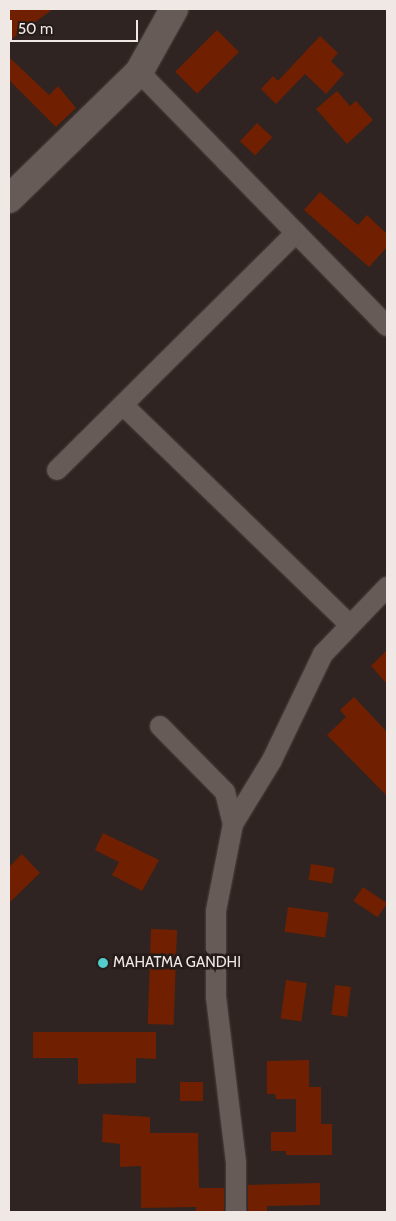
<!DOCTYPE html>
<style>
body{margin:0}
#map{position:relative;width:396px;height:1221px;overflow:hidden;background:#2f2421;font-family:Cabin,sans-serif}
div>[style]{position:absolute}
.building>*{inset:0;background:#702000;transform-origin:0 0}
.roads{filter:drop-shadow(0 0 1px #4b423f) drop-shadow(0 0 1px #4b423f)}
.street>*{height:20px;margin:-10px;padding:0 10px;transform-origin:10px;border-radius:10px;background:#675b57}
.secondary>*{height:28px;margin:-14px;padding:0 14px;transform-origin:14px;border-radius:14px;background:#675b57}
.dots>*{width:14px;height:14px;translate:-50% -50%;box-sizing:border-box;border:2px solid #251b18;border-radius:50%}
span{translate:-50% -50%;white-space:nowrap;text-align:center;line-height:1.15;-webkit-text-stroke:5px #251b18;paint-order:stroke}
.poi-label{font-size:15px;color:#efe8e5}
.left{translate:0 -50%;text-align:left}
.frame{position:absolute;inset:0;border:10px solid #efe8e5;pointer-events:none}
.scale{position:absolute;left:10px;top:20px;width:128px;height:22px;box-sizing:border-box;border:2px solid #efe8e5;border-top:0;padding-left:6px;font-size:15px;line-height:18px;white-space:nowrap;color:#efe8e5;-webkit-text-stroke:4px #251b18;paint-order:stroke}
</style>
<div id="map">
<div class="building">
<div style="clip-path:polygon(9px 9px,53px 9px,9px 41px)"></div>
<div style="left:217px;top:30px;width:31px;height:59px;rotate:45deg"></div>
<div style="clip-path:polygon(320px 36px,338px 53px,331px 61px,344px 74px,326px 94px,305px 74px,276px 104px,261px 89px,273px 76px,278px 81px)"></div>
<div style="clip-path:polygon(9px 57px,49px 95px,58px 86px,76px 108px,56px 127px,9px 80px)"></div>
<div style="clip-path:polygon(337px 91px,350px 106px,356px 101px,373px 120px,347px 144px,316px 109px)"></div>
<div style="left:257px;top:123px;width:21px;height:25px;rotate:43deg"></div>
<div style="clip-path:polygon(320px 192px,358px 225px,367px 215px,387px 234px,387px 247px,369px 267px,304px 210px)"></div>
<div style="clip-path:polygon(387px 650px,387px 684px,371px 666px)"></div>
<div style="clip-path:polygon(354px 697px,387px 732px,387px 796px,327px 735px,346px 717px,340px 710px)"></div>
<div style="clip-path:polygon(103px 833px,159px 860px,142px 891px,112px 875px,119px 862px,95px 850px)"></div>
<div style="clip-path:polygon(22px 854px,40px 873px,9px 903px,9px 867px)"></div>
<div style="left:311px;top:864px;width:24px;height:16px;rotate:9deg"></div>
<div style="left:363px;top:887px;width:29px;height:17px;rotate:34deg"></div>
<div style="left:288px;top:907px;width:41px;height:25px;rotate:8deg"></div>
<div style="left:151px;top:929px;width:26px;height:95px;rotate:2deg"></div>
<div style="left:286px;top:980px;width:21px;height:39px;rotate:8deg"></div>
<div style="left:335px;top:985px;width:16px;height:30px;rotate:7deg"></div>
<div style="clip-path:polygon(33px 1032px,156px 1032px,156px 1059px,136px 1058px,136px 1083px,78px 1084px,78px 1058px,33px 1058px)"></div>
<div style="clip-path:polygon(309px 1060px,309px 1087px,321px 1087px,321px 1124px,332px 1124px,332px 1155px,286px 1155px,286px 1151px,271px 1151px,271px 1132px,296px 1132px,296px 1099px,276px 1099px,275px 1094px,267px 1094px,267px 1061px)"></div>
<div style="left:180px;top:1082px;width:23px;height:19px"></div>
<div style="clip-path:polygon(103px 1114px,150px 1117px,150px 1133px,198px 1133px,199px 1188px,224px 1188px,224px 1212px,196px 1212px,196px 1207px,141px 1208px,141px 1166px,120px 1167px,120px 1144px,102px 1142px)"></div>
<div style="clip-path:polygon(320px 1183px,320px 1205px,267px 1206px,267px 1212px,248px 1211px,248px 1185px)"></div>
</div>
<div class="roads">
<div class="street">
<div style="left:139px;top:72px;width:355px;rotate:45.7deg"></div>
<div style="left:123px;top:405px;width:316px;rotate:44.1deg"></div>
<div style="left:57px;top:470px;width:337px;rotate:-44.8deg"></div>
<div style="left:160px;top:726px;width:93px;rotate:45.4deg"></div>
<div style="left:225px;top:792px;width:33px;rotate:76deg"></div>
<div style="left:233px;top:824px;width:89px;rotate:101.1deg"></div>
<div style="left:216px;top:911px;width:86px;rotate:90deg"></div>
<div style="left:216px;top:997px;width:167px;rotate:83.1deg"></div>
<div style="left:236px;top:1163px;width:49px;rotate:90deg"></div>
<div style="left:233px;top:824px;width:75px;rotate:-58.6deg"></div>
<div style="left:272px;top:760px;width:118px;rotate:-64.3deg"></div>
<div style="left:323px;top:654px;width:93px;rotate:-46.3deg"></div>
</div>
<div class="secondary">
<div style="left:9px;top:199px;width:182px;rotate:-44.3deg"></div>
<div style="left:139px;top:72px;width:72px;rotate:-60.9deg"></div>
</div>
</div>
<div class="dots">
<div style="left:103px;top:963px;background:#53cdcb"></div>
</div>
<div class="poi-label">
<span class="left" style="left:113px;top:963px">MAHATMA GANDHI</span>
</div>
<div class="frame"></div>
<div class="scale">50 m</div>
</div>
